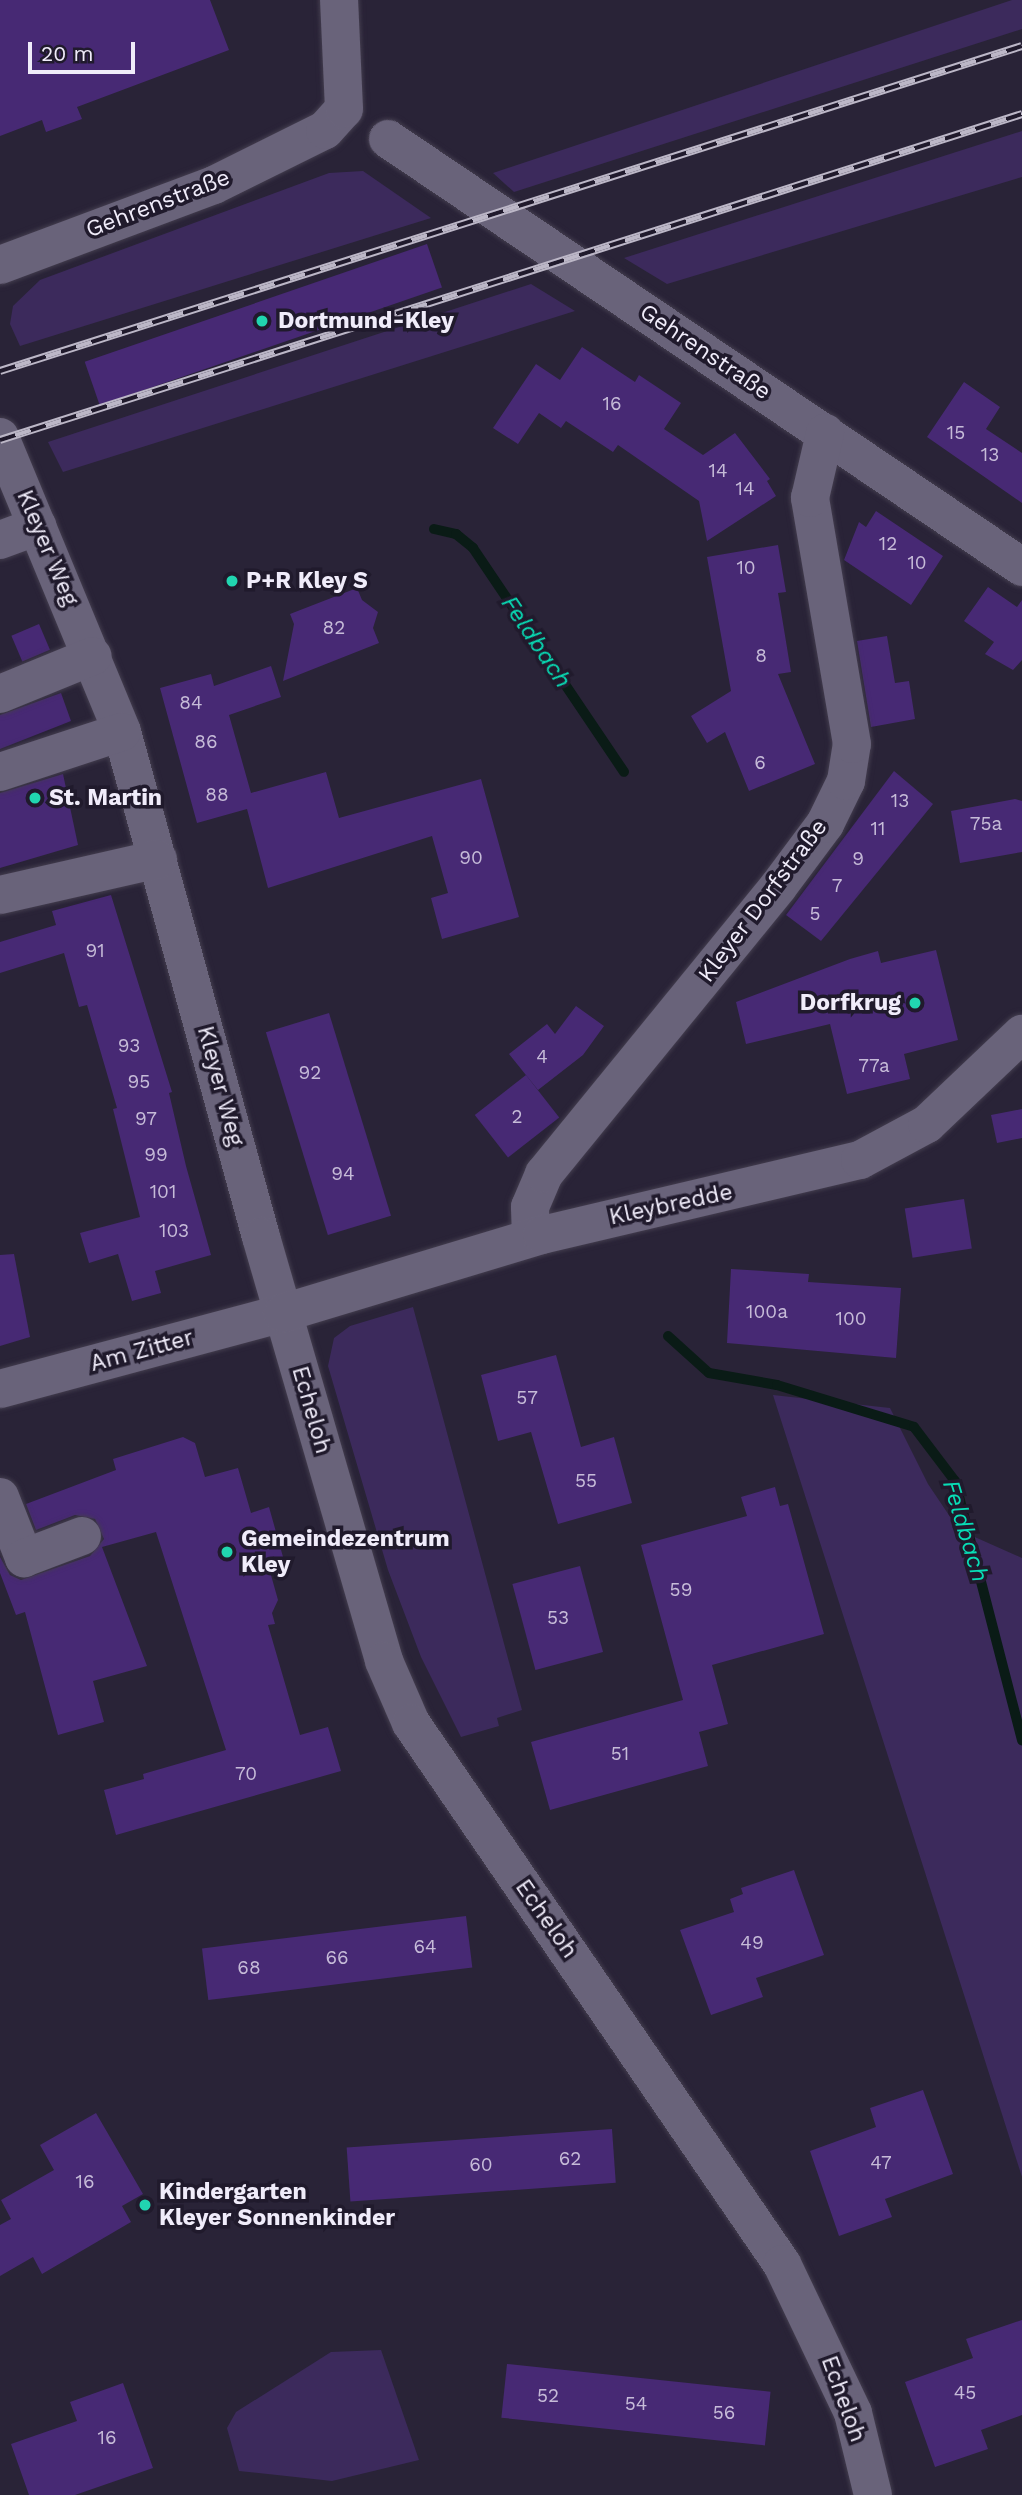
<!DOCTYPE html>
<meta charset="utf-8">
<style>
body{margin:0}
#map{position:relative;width:1022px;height:2495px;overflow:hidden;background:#292337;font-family:"Work Sans",sans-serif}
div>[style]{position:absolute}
.green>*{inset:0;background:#3c2a5c}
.stream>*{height:10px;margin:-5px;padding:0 5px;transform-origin:5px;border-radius:5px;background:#0a1b16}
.building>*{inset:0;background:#472974;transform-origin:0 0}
.roads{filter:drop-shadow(0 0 2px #433d4e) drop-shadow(0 0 2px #433d4e)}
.minor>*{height:38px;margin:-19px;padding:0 19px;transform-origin:19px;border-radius:19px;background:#69637a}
.rail>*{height:8px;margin-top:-4px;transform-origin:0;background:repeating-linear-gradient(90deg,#201a2c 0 16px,#bcb7c7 0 32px);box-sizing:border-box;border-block:2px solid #bcb7c7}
.dots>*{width:19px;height:19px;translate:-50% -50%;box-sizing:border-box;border:4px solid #201a2c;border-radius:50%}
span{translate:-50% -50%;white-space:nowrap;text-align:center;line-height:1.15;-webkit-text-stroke:7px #201a2c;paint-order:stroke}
.number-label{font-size:19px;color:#c6bbd8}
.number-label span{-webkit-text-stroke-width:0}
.street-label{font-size:23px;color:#f0ecfa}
.poi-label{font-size:23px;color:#f0ecfa;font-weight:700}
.left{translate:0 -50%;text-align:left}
.right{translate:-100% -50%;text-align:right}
.water-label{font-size:24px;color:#08deb6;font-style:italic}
.scale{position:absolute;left:28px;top:42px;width:107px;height:32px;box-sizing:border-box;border:4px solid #f0ecfa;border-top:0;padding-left:9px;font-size:21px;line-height:24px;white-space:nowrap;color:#f0ecfa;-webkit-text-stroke:5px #201a2c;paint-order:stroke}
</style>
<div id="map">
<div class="green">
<div style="clip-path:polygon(1012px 0,1022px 0,1022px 29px,514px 192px,493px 173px)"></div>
<div style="clip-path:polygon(1022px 131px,1022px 177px,667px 284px,624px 258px)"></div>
<div style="clip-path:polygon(363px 171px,431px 218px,20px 346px,10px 324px,13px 306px,40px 280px,329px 173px)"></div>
<div style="clip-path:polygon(531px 284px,575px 311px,63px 472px,48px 442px)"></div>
<div style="clip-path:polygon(413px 1307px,522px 1710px,497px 1718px,499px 1726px,461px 1737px,421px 1657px,388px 1570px,328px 1366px,334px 1338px,350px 1326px)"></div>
<div style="clip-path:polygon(773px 1395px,890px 1408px,928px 1484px,959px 1530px,1022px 1558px,1022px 2177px)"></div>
<div style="clip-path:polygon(381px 2350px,419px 2460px,332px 2481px,239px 2471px,227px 2428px,236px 2412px,331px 2352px)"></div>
</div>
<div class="stream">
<div style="left:434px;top:529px;width:23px;rotate:13deg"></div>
<div style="left:456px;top:534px;width:22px;rotate:39deg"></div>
<div style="left:473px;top:548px;width:270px;rotate:56deg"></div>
<div style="left:668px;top:1336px;width:55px;rotate:42.1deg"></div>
<div style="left:709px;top:1373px;width:69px;rotate:10deg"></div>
<div style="left:777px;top:1385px;width:143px;rotate:17deg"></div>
<div style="left:914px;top:1427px;width:68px;rotate:52.8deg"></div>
<div style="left:955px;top:1481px;width:268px;rotate:75.5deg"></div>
</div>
<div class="building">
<div style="clip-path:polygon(0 0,210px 0,229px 50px,77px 107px,82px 119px,46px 132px,42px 120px,0 136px)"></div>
<div style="left:427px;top:244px;width:46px;height:362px;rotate:71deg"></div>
<div style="clip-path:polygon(582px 347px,635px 382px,639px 375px,681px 403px,664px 429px,703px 455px,735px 433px,770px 479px,767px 481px,776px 496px,707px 541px,699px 501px,618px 445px,613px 452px,566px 421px,561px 428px,539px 413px,518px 444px,493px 428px,536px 364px,560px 380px)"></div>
<div style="clip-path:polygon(964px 382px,1000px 407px,986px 429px,1022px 453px,1022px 503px,927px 437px)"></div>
<div style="clip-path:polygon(876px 511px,943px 556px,911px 605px,844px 560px,859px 522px,866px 527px)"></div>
<div style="clip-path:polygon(778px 545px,786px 592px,778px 593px,791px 672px,778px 674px,815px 764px,749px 791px,725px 732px,707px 743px,691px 716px,731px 691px,707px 557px)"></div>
<div style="clip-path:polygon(988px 587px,1017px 607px,1022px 600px,1022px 660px,1013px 670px,985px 654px,994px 642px,964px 621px)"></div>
<div style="clip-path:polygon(357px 588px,362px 600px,378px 612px,373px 628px,379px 643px,283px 681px,294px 624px,290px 614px)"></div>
<div style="left:39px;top:624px;width:28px;height:30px;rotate:67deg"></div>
<div style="clip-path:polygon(887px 636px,895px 683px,909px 681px,915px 719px,871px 727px,857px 641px)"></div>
<div style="clip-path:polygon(271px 666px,281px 697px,229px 715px,251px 793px,326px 772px,339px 818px,481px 779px,519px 917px,442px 939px,431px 898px,448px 893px,432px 836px,268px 888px,247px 809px,197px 823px,160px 688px,211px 674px,214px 686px)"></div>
<div style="clip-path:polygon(61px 693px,71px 721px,0 749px,0 715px)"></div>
<div style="clip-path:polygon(894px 771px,933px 804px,821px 941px,786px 915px)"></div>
<div style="clip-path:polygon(63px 774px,78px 845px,0 868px,0 793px)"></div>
<div style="clip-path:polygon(1015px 799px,1022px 801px,1022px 852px,960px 863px,951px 811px)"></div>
<div style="clip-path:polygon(111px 895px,172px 1092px,169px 1093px,186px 1166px,211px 1255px,155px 1271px,161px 1293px,132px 1301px,118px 1254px,89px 1263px,80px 1233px,140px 1217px,113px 1109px,117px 1108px,87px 1005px,79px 1007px,64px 953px,0 973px,0 942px,56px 925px,52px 911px)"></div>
<div style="clip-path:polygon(936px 950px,958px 1040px,904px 1054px,910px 1079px,847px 1094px,830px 1024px,746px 1044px,736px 1002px,850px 959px,878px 951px,881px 963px)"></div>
<div style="clip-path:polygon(576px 1006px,604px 1026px,583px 1055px,538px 1090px,509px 1054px,547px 1024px,555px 1034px)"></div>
<div style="left:329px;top:1013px;width:212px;height:66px;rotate:73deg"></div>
<div style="left:526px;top:1075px;width:54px;height:65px;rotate:52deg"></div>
<div style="clip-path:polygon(1022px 1109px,1022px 1138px,997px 1143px,991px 1115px)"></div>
<div style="left:964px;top:1199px;width:50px;height:60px;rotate:81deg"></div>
<div style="clip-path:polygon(14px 1254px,30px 1337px,0 1346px,0 1255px)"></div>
<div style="clip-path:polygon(731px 1269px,809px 1274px,808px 1282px,901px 1288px,896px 1358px,727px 1343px)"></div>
<div style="clip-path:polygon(556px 1355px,581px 1447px,614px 1437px,632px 1503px,558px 1524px,531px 1432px,498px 1441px,481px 1375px)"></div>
<div style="clip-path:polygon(183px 1437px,195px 1443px,205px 1477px,238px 1468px,251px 1513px,269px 1507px,285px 1564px,269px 1568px,278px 1600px,272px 1613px,275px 1624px,268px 1625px,300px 1735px,328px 1727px,341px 1771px,116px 1835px,104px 1790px,144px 1779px,143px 1774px,226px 1750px,156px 1532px,102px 1547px,147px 1666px,93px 1681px,104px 1722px,58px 1735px,25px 1612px,16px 1615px,0 1573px,0 1557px,10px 1575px,21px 1580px,90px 1556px,104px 1539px,95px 1519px,75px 1515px,36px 1530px,26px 1504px,116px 1470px,113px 1459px)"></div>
<div style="clip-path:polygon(775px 1487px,780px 1506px,788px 1504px,824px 1634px,712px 1665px,728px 1724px,699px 1732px,708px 1766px,550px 1810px,531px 1742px,683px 1700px,641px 1545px,747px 1516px,741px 1497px)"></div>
<div style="left:580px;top:1566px;width:89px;height:70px;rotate:75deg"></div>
<div style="clip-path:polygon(794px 1870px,824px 1955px,756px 1978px,763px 1997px,711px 2015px,680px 1930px,734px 1912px,730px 1899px,743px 1894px,741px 1888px)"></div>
<div style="left:466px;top:1916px;width:52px;height:266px;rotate:83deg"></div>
<div style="clip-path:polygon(923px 2090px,953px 2174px,885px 2199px,892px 2217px,839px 2236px,810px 2151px,876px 2127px,870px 2108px)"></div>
<div style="clip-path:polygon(96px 2113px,143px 2194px,122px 2206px,131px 2222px,42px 2274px,33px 2257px,0 2276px,0 2225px,11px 2219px,1px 2200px,54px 2170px,40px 2145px)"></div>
<div style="left:612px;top:2129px;width:54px;height:266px;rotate:86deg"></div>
<div style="clip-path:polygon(1022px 2320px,1022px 2415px,981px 2430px,988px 2449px,935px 2467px,905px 2382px,973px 2358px,966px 2339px)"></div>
<div style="left:507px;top:2364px;width:265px;height:54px;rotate:6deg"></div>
<div style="clip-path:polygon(123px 2383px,153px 2468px,75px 2495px,29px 2495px,11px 2444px,77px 2421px,70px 2402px)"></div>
</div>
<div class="roads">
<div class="minor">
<div style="left:388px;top:139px;width:765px;rotate:34.02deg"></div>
<div style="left:0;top:265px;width:228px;rotate:-20.5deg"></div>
<div style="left:214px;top:185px;width:124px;rotate:-26.4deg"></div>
<div style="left:325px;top:130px;width:28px;rotate:-48deg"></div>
<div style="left:344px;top:109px;width:109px;rotate:-92.6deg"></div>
<div style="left:0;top:437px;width:319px;rotate:67.5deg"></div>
<div style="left:122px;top:732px;width:524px;rotate:74.61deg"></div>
<div style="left:261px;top:1237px;width:441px;rotate:73.8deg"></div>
<div style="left:384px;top:1661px;width:68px;rotate:66.5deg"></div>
<div style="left:411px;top:1723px;width:656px;rotate:55.56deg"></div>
<div style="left:782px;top:2264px;width:165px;rotate:64.5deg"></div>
<div style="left:853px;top:2413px;width:84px;rotate:76.3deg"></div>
<div style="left:0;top:540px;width:40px;rotate:-20.2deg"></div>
<div style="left:0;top:694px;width:100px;rotate:-22.2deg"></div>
<div style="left:0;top:772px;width:128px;rotate:-18.2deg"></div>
<div style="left:0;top:895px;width:162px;rotate:-12.8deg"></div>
<div style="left:531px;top:1237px;width:30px;rotate:-92deg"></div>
<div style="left:530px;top:1207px;width:36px;rotate:-67deg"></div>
<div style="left:544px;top:1174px;width:370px;rotate:-50.8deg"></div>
<div style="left:778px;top:887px;width:79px;rotate:-53.3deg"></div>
<div style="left:825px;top:824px;width:48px;rotate:-64deg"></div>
<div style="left:846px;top:781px;width:37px;rotate:-81deg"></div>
<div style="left:852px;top:744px;width:250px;rotate:-99.7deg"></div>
<div style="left:810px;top:498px;width:67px;rotate:-77deg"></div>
<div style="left:0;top:1389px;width:293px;rotate:-15deg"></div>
<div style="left:283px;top:1313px;width:270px;rotate:-16.8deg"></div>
<div style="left:542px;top:1235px;width:327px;rotate:-13.3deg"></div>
<div style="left:860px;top:1160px;width:76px;rotate:-28.2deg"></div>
<div style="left:927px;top:1124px;width:131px;rotate:-43.5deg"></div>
<div style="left:0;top:1497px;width:66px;rotate:68.5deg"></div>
<div style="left:24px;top:1558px;width:62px;rotate:-20.8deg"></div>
</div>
</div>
<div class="rail">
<div style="left:0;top:371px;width:1072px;rotate:-17.64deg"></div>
<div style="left:0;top:440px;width:1073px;rotate:-17.69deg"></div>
</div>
<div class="dots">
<div style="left:262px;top:321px;background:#21d5b0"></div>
<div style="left:232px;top:581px;background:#21d5b0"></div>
<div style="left:35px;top:798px;background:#21d5b0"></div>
<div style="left:915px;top:1003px;background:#21d5b0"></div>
<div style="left:227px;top:1552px;background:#21d5b0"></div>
<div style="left:145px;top:2205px;background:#21d5b0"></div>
</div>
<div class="number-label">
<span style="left:612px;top:404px">16</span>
<span style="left:956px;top:433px">15</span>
<span style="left:990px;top:455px">13</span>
<span style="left:718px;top:471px">14</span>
<span style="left:745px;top:489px">14</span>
<span style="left:888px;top:544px">12</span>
<span style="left:917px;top:563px">10</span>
<span style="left:746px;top:568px">10</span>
<span style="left:334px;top:628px">82</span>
<span style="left:761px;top:656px">8</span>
<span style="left:191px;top:703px">84</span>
<span style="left:206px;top:742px">86</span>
<span style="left:760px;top:763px">6</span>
<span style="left:217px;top:795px">88</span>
<span style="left:900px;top:801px">13</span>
<span style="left:986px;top:824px">75a</span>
<span style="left:878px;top:829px">11</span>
<span style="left:471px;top:858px">90</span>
<span style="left:858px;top:859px">9</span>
<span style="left:837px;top:886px">7</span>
<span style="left:815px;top:914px">5</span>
<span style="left:95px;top:951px">91</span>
<span style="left:129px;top:1046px">93</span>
<span style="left:542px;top:1057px">4</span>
<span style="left:874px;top:1066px">77a</span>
<span style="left:310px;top:1073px">92</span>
<span style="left:139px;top:1082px">95</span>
<span style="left:517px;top:1117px">2</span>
<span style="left:146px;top:1119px">97</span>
<span style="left:156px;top:1155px">99</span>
<span style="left:343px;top:1174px">94</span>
<span style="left:163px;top:1192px">101</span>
<span style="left:174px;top:1231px">103</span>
<span style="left:767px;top:1312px">100a</span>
<span style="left:851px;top:1319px">100</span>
<span style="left:527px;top:1398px">57</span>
<span style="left:586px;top:1481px">55</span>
<span style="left:681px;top:1590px">59</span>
<span style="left:558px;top:1618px">53</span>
<span style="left:620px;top:1754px">51</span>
<span style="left:246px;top:1774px">70</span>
<span style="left:752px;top:1943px">49</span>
<span style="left:425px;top:1947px">64</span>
<span style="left:337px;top:1958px">66</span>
<span style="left:249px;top:1968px">68</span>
<span style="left:570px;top:2159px">62</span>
<span style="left:881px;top:2163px">47</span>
<span style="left:481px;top:2165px">60</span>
<span style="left:85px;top:2182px">16</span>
<span style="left:965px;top:2393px">45</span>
<span style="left:548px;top:2396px">52</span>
<span style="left:636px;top:2404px">54</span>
<span style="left:724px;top:2413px">56</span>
<span style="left:107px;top:2438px">16</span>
</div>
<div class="street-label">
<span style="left:158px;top:204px;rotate:-21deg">Gehrenstraße</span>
<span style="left:705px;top:352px;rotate:34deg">Gehrenstraße</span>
<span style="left:47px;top:548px;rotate:67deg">Kleyer Weg</span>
<span style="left:763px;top:901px;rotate:-53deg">Kleyer Dorfstraße</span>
<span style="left:220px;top:1086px;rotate:75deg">Kleyer Weg</span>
<span style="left:671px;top:1205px;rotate:-12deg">Kleybredde</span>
<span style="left:142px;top:1351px;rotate:-15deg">Am Zitter</span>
<span style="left:311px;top:1410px;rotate:74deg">Echeloh</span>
<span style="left:546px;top:1919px;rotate:55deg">Echeloh</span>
<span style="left:843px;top:2399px;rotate:70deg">Echeloh</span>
</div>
<div class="poi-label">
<span class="left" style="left:278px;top:321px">Dortmund-Kley</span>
<span class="left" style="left:246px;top:581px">P+R Kley S</span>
<span class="left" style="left:49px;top:798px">St. Martin</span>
<span class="right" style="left:901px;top:1003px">Dorfkrug</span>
<span class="left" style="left:241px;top:1552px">Gemeindezentrum<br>Kley</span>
<span class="left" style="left:159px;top:2205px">Kindergarten<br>Kleyer Sonnenkinder</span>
</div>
<div class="water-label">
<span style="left:536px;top:642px;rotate:56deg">Feldbach</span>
<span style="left:965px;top:1531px;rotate:73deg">Feldbach</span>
</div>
<div class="scale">20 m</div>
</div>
